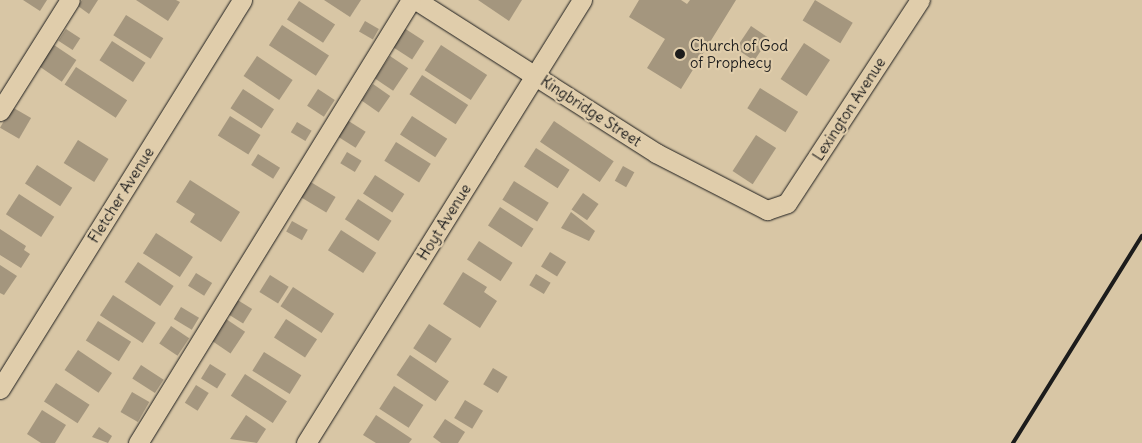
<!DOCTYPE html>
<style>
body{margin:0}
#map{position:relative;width:1142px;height:443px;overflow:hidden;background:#d8c6a5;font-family:Delius,sans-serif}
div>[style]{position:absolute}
.building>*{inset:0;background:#a4967e;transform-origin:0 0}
.roads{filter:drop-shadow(0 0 1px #1c1c1c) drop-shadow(0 0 1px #1c1c1c)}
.minor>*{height:19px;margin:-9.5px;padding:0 9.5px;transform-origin:9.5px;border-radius:9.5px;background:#e0cdab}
.rail>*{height:4px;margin:-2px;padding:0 2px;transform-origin:2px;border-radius:2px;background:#1c1c1c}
.dots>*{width:14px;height:14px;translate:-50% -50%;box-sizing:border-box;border:2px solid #e0cdab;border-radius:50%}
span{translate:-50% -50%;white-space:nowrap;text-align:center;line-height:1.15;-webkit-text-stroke:4.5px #e0cdab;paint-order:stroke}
.poi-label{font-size:15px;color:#1c1c1c}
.left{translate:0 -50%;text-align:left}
.street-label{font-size:15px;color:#1c1c1c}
</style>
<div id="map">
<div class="building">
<div style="clip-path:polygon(23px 0,47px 0,40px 11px)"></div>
<div style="clip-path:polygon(82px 0,98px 0,89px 14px,78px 6px)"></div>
<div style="clip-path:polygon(136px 0,176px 0,180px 2px,168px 21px)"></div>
<div style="clip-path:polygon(324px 0,361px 0,350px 17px)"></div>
<div style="clip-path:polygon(478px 0,522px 0,509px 21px)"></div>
<div style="clip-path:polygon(639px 0,681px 0,687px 4px,690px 0,736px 0,681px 89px,647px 68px,665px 39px,629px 17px)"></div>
<div style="left:815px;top:0;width:44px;height:24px;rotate:31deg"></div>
<div style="left:299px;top:1px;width:43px;height:22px;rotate:33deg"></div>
<div style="left:126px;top:15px;width:44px;height:24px;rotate:32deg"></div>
<div style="left:365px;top:21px;width:16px;height:12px;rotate:30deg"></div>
<div style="left:282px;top:25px;width:56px;height:24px;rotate:33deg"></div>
<div style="left:751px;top:26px;width:22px;height:27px;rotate:34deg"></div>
<div style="left:404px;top:28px;width:24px;height:22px;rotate:33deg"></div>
<div style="left:66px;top:29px;width:17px;height:14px;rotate:33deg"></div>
<div style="left:112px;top:41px;width:40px;height:23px;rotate:33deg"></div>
<div style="left:804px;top:43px;width:31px;height:43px;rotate:33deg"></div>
<div style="left:54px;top:45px;width:27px;height:26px;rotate:34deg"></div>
<div style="left:441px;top:45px;width:55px;height:30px;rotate:33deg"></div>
<div style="left:257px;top:56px;width:43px;height:24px;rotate:34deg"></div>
<div style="left:390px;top:56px;width:22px;height:27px;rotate:34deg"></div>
<div style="left:76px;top:67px;width:61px;height:21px;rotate:33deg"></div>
<div style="left:422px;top:75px;width:55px;height:23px;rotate:33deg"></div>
<div style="left:373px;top:84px;width:21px;height:20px;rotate:35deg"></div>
<div style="left:760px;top:88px;width:45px;height:24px;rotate:32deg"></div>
<div style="left:243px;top:89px;width:37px;height:23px;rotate:33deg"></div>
<div style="left:318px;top:89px;width:20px;height:20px;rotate:33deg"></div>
<div style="left:12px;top:107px;width:22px;height:24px;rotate:30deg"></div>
<div style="left:230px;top:116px;width:36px;height:23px;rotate:32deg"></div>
<div style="left:412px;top:116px;width:42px;height:22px;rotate:33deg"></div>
<div style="left:347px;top:120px;width:22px;height:19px;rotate:32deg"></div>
<div style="left:554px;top:121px;width:72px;height:25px;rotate:34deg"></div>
<div style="left:297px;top:122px;width:17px;height:12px;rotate:31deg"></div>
<div style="left:756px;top:135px;width:24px;height:43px;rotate:33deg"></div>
<div style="left:78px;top:140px;width:36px;height:27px;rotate:32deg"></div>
<div style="left:396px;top:142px;width:41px;height:22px;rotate:32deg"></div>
<div style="left:536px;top:148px;width:40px;height:22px;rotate:33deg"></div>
<div style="left:347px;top:152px;width:17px;height:13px;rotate:31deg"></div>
<div style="left:258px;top:154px;width:26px;height:13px;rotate:32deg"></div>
<div style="left:37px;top:165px;width:42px;height:22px;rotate:33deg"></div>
<div style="left:623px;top:166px;width:13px;height:17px;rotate:29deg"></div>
<div style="left:375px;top:175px;width:35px;height:22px;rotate:33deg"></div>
<div style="clip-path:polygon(190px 180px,240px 212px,221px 242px,190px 222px,195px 214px,176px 202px)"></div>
<div style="left:309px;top:181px;width:31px;height:18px;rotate:31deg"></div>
<div style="left:514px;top:181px;width:41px;height:22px;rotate:32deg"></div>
<div style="left:583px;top:193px;width:19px;height:20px;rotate:35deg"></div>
<div style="left:19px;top:194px;width:42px;height:24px;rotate:33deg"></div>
<div style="left:358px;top:199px;width:40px;height:24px;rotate:33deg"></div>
<div style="left:500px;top:207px;width:40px;height:22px;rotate:33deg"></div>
<div style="clip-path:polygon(571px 212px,595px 231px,589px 241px,561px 228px)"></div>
<div style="left:292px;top:221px;width:18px;height:12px;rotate:29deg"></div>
<div style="clip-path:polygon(0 229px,26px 246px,24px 250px,30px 254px,21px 268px,0 255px)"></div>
<div style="left:341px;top:230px;width:42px;height:24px;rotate:33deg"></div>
<div style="left:156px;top:233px;width:44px;height:24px;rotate:33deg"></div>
<div style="left:479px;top:241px;width:40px;height:22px;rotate:33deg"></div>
<div style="left:550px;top:252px;width:19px;height:17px;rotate:32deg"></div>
<div style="left:138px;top:262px;width:43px;height:24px;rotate:34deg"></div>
<div style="clip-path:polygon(0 265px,17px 276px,4px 295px,0 293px)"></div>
<div style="clip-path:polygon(463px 272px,487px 287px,484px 292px,497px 301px,480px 328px,443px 304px)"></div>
<div style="left:196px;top:273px;width:19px;height:15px;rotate:32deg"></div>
<div style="left:536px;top:274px;width:17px;height:13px;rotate:31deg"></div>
<div style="left:270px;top:275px;width:22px;height:20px;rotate:32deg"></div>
<div style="left:293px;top:287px;width:49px;height:23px;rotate:33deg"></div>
<div style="left:113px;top:295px;width:51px;height:24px;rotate:33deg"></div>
<div style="left:236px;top:299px;width:19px;height:17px;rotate:32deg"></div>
<div style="left:181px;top:307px;width:21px;height:14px;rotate:31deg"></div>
<div style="left:226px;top:319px;width:23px;height:26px;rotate:34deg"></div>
<div style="left:286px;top:319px;width:37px;height:22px;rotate:33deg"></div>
<div style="left:98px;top:321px;width:39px;height:23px;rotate:32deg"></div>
<div style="left:429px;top:324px;width:27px;height:29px;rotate:33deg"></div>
<div style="left:171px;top:326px;width:22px;height:21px;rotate:34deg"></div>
<div style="left:78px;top:350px;width:41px;height:24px;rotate:34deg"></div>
<div style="left:264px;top:352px;width:44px;height:22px;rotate:32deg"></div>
<div style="left:410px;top:355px;width:47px;height:24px;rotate:34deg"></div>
<div style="left:210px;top:364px;width:19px;height:17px;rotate:32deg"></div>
<div style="left:141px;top:365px;width:27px;height:16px;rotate:33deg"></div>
<div style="left:493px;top:368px;width:17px;height:19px;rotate:31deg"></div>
<div style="left:245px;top:374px;width:50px;height:26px;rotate:33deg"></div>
<div style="left:56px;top:383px;width:40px;height:22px;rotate:33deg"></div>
<div style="left:196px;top:385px;width:15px;height:21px;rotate:32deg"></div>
<div style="left:394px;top:386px;width:35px;height:27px;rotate:33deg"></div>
<div style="left:132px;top:392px;width:20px;height:23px;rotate:30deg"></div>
<div style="left:465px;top:400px;width:21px;height:21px;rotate:31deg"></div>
<div style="clip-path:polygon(42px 410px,66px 425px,55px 443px,41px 443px,27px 434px)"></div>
<div style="clip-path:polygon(246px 415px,266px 429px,257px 443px,230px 439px)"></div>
<div style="clip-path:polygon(376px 415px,412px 439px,409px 443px,376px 443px,363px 435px)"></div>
<div style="clip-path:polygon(445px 419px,465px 432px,458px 443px,441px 443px,433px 437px)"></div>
<div style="clip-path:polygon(99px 427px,112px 436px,108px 443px,92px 437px)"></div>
</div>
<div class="roads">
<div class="minor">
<div style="left:416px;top:0;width:285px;rotate:32.5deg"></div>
<div style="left:656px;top:153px;width:125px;rotate:27.2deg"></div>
<div style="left:767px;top:210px;width:21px;rotate:-19deg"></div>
<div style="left:787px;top:203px;width:243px;rotate:-56.8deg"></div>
<div style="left:0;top:111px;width:131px;rotate:-57.8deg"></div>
<div style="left:0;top:389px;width:458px;rotate:-58.1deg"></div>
<div style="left:138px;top:443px;width:520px;rotate:-58.36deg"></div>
<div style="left:306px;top:443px;width:522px;rotate:-58.08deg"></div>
</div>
</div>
<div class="rail">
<div style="left:1013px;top:443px;width:244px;rotate:-58.1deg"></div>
</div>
<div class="dots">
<div style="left:680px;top:54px;background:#1c1c1c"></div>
</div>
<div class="poi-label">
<span class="left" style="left:690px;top:54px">Church of God<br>of Prophecy</span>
</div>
<div class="street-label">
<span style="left:849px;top:109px;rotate:-57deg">Lexington Avenue</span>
<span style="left:591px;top:111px;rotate:33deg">Kingbridge Street</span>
<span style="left:121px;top:195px;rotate:-58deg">Fletcher Avenue</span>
<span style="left:444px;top:222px;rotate:-58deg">Hoyt Avenue</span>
</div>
</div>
